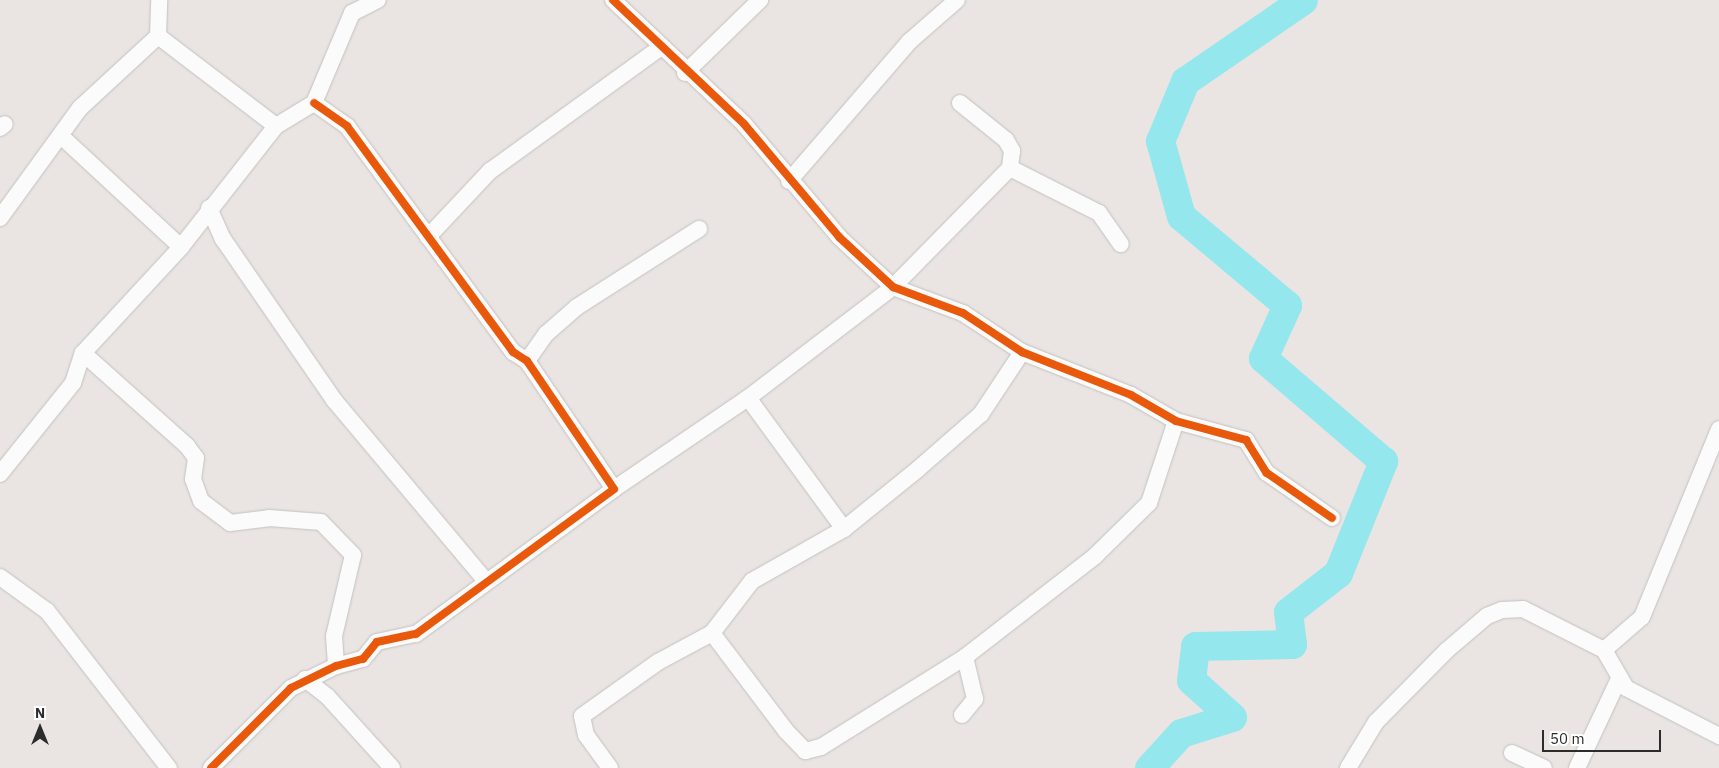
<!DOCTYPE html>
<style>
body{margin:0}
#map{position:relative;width:1719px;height:768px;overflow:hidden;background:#eae5e2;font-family:"IBM Plex Sans",sans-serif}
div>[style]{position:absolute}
.river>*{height:29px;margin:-14.5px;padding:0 14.5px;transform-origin:14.5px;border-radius:14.5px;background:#94e7ed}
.roads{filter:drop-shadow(0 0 1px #c2c1c1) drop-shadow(0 0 1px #c2c1c1)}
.minor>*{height:16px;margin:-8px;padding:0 8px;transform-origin:8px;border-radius:8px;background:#fcfbfb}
.cycleway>*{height:8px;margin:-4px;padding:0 4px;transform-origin:4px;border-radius:4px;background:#e8590c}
span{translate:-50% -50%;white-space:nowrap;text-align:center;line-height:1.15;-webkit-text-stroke:4px #fff;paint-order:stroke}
.north{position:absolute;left:15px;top:703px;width:50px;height:50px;-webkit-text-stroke:4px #fff;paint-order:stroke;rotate:0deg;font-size:14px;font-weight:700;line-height:20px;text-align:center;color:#2c2c2c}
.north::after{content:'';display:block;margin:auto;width:18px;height:22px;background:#2c2c2c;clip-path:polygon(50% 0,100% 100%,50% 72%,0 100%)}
.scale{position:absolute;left:1542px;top:730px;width:119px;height:22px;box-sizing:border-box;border:2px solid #2c2c2c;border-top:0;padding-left:6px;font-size:15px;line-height:18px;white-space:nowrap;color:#2c2c2c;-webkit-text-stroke:4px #fff;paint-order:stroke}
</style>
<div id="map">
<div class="river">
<div style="left:1149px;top:768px;width:47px;rotate:-47.6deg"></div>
<div style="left:1181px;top:733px;width:53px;rotate:-17.4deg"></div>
<div style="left:1232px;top:717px;width:55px;rotate:-137.9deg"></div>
<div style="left:1191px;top:680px;width:34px;rotate:-83deg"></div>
<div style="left:1195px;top:646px;width:97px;rotate:-1.2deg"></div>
<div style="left:1292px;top:644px;width:32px;rotate:-97deg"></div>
<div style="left:1288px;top:612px;width:63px;rotate:-38deg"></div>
<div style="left:1338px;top:573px;width:121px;rotate:-68.1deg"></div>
<div style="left:1383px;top:461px;width:158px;rotate:-139.4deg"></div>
<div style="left:1263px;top:358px;width:58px;rotate:-65.6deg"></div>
<div style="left:1287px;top:305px;width:138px;rotate:-140deg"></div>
<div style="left:1181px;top:216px;width:78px;rotate:-105.6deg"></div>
<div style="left:1160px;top:141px;width:65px;rotate:-67.4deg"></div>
<div style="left:1185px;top:81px;width:143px;rotate:-34.5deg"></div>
</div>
<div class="roads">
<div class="minor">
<div style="left:613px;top:0;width:180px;rotate:43.4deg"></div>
<div style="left:744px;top:124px;width:148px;rotate:49.9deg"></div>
<div style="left:839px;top:237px;width:74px;rotate:42.8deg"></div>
<div style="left:893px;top:287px;width:75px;rotate:20.4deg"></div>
<div style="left:963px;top:313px;width:71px;rotate:33.5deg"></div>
<div style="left:1022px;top:352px;width:117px;rotate:21.5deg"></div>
<div style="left:1131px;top:395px;width:52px;rotate:30deg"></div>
<div style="left:1176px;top:421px;width:73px;rotate:15.2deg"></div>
<div style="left:1246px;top:440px;width:39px;rotate:58deg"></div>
<div style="left:1267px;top:473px;width:79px;rotate:34.7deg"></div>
<div style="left:158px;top:36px;width:148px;rotate:37.3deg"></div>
<div style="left:685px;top:73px;width:105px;rotate:-44.2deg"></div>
<div style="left:960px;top:103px;width:59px;rotate:38.8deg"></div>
<div style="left:1006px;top:140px;width:13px;rotate:61deg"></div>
<div style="left:1012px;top:151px;width:17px;rotate:97deg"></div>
<div style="left:1010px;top:168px;width:100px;rotate:26.8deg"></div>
<div style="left:1099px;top:213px;width:38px;rotate:55deg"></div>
<div style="left:0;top:128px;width:6px;rotate:-39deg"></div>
<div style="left:61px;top:136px;width:163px;rotate:42.8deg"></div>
<div style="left:789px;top:181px;width:185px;rotate:-49.2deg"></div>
<div style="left:910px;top:41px;width:62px;rotate:-41.1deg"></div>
<div style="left:209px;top:208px;width:34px;rotate:66deg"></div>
<div style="left:223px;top:239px;width:196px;rotate:55.4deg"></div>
<div style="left:334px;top:400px;width:235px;rotate:50deg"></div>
<div style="left:0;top:218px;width:136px;rotate:-54deg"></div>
<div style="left:80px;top:108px;width:106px;rotate:-42.7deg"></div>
<div style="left:158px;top:36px;width:36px;rotate:-88deg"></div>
<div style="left:428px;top:237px;width:91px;rotate:-46.8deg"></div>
<div style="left:490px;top:171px;width:211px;rotate:-35.9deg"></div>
<div style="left:83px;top:353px;width:140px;rotate:41.8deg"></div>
<div style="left:187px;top:446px;width:15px;rotate:53deg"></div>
<div style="left:196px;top:458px;width:21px;rotate:98deg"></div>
<div style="left:193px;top:479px;width:23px;rotate:70deg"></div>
<div style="left:201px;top:501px;width:36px;rotate:37deg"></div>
<div style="left:230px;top:523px;width:39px;rotate:-7deg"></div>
<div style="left:269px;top:518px;width:52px;rotate:4.4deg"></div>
<div style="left:321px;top:522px;width:46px;rotate:45.9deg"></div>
<div style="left:353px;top:555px;width:83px;rotate:103.2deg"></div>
<div style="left:334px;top:636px;width:30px;rotate:86deg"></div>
<div style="left:527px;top:361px;width:33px;rotate:-55deg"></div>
<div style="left:546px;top:334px;width:41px;rotate:-41.1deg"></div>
<div style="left:577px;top:307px;width:145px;rotate:-32.6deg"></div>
<div style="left:0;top:474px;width:117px;rotate:-51.3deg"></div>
<div style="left:73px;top:383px;width:32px;rotate:-72deg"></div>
<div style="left:83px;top:353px;width:144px;rotate:-47.2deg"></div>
<div style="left:181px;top:247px;width:154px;rotate:-51.9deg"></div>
<div style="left:276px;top:126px;width:44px;rotate:-31.2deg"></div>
<div style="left:314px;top:103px;width:98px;rotate:-67.1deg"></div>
<div style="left:352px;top:13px;width:29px;rotate:-27deg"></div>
<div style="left:614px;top:489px;width:162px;rotate:-34.2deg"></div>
<div style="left:844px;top:529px;width:162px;rotate:-126.2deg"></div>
<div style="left:748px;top:398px;width:183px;rotate:-37.4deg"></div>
<div style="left:893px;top:287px;width:167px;rotate:-45.5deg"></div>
<div style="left:0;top:577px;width:58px;rotate:35.9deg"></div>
<div style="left:47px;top:611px;width:199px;rotate:52.2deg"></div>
<div style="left:712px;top:633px;width:123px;rotate:52.9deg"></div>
<div style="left:786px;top:731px;width:28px;rotate:46deg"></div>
<div style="left:805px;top:751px;width:16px;rotate:-14deg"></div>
<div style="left:821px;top:747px;width:170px;rotate:-32deg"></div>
<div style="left:965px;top:657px;width:165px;rotate:-37.8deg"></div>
<div style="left:1095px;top:556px;width:76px;rotate:-44.5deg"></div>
<div style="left:1149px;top:503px;width:86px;rotate:-71.8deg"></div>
<div style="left:1604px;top:650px;width:50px;rotate:-41deg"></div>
<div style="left:1642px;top:617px;width:203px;rotate:-67.7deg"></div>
<div style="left:305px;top:679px;width:28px;rotate:38deg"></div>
<div style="left:327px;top:696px;width:97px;rotate:47.9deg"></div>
<div style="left:962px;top:715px;width:21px;rotate:-51deg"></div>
<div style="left:975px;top:699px;width:43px;rotate:-103.4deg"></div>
<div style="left:1512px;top:753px;width:35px;rotate:25deg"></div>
<div style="left:211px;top:768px;width:113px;rotate:-45deg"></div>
<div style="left:291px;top:688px;width:50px;rotate:-26.1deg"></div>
<div style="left:336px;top:666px;width:28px;rotate:-15deg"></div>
<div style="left:363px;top:659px;width:22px;rotate:-51deg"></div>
<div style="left:377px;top:642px;width:40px;rotate:-12deg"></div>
<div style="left:416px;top:634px;width:245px;rotate:-36.2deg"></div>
<div style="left:614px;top:489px;width:155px;rotate:-124.2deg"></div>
<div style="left:527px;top:361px;width:17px;rotate:-147deg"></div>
<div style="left:513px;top:352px;width:280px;rotate:-126.3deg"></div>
<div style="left:347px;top:126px;width:40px;rotate:-145.1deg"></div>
<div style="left:610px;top:768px;width:41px;rotate:-126deg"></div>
<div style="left:586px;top:735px;width:19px;rotate:-102deg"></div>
<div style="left:582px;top:716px;width:93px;rotate:-35.4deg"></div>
<div style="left:658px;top:662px;width:61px;rotate:-28.2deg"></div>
<div style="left:712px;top:633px;width:66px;rotate:-52.4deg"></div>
<div style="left:752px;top:581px;width:106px;rotate:-29.5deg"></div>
<div style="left:844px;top:529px;width:95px;rotate:-39deg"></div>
<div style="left:918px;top:469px;width:84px;rotate:-41.1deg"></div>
<div style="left:981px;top:414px;width:74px;rotate:-56.5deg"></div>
<div style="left:1348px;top:768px;width:54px;rotate:-58.7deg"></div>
<div style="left:1376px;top:722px;width:100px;rotate:-45.4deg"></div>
<div style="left:1446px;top:651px;width:54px;rotate:-40.5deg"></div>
<div style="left:1487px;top:616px;width:16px;rotate:-22deg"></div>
<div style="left:1502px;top:610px;width:21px;rotate:-3deg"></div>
<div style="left:1523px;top:609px;width:91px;rotate:26.8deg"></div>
<div style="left:1604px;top:650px;width:44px;rotate:59.9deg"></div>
<div style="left:1626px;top:688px;width:105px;rotate:27.3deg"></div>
<div style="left:1577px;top:768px;width:96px;rotate:-64.8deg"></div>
</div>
</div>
<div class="cycleway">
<div style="left:613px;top:0;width:180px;rotate:43.4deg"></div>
<div style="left:744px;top:124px;width:148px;rotate:49.9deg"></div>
<div style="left:839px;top:237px;width:74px;rotate:42.8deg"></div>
<div style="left:893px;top:287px;width:75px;rotate:20.4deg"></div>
<div style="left:963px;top:313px;width:71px;rotate:33.5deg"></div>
<div style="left:1022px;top:352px;width:117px;rotate:21.5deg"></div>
<div style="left:1131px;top:395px;width:52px;rotate:30deg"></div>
<div style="left:1176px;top:421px;width:73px;rotate:15.2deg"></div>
<div style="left:1246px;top:440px;width:39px;rotate:58deg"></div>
<div style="left:1267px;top:473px;width:79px;rotate:34.7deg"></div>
<div style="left:211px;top:768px;width:113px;rotate:-45deg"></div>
<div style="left:291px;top:688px;width:50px;rotate:-26.1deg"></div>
<div style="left:336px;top:666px;width:28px;rotate:-15deg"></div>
<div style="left:363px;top:659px;width:22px;rotate:-51deg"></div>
<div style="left:377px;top:642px;width:40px;rotate:-12deg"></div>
<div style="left:416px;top:634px;width:245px;rotate:-36.2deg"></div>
<div style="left:614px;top:489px;width:155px;rotate:-124.2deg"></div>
<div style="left:527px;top:361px;width:17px;rotate:-147deg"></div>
<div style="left:513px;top:352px;width:280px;rotate:-126.3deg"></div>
<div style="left:347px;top:126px;width:40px;rotate:-145.1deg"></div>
</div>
<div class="north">N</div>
<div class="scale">50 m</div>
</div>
